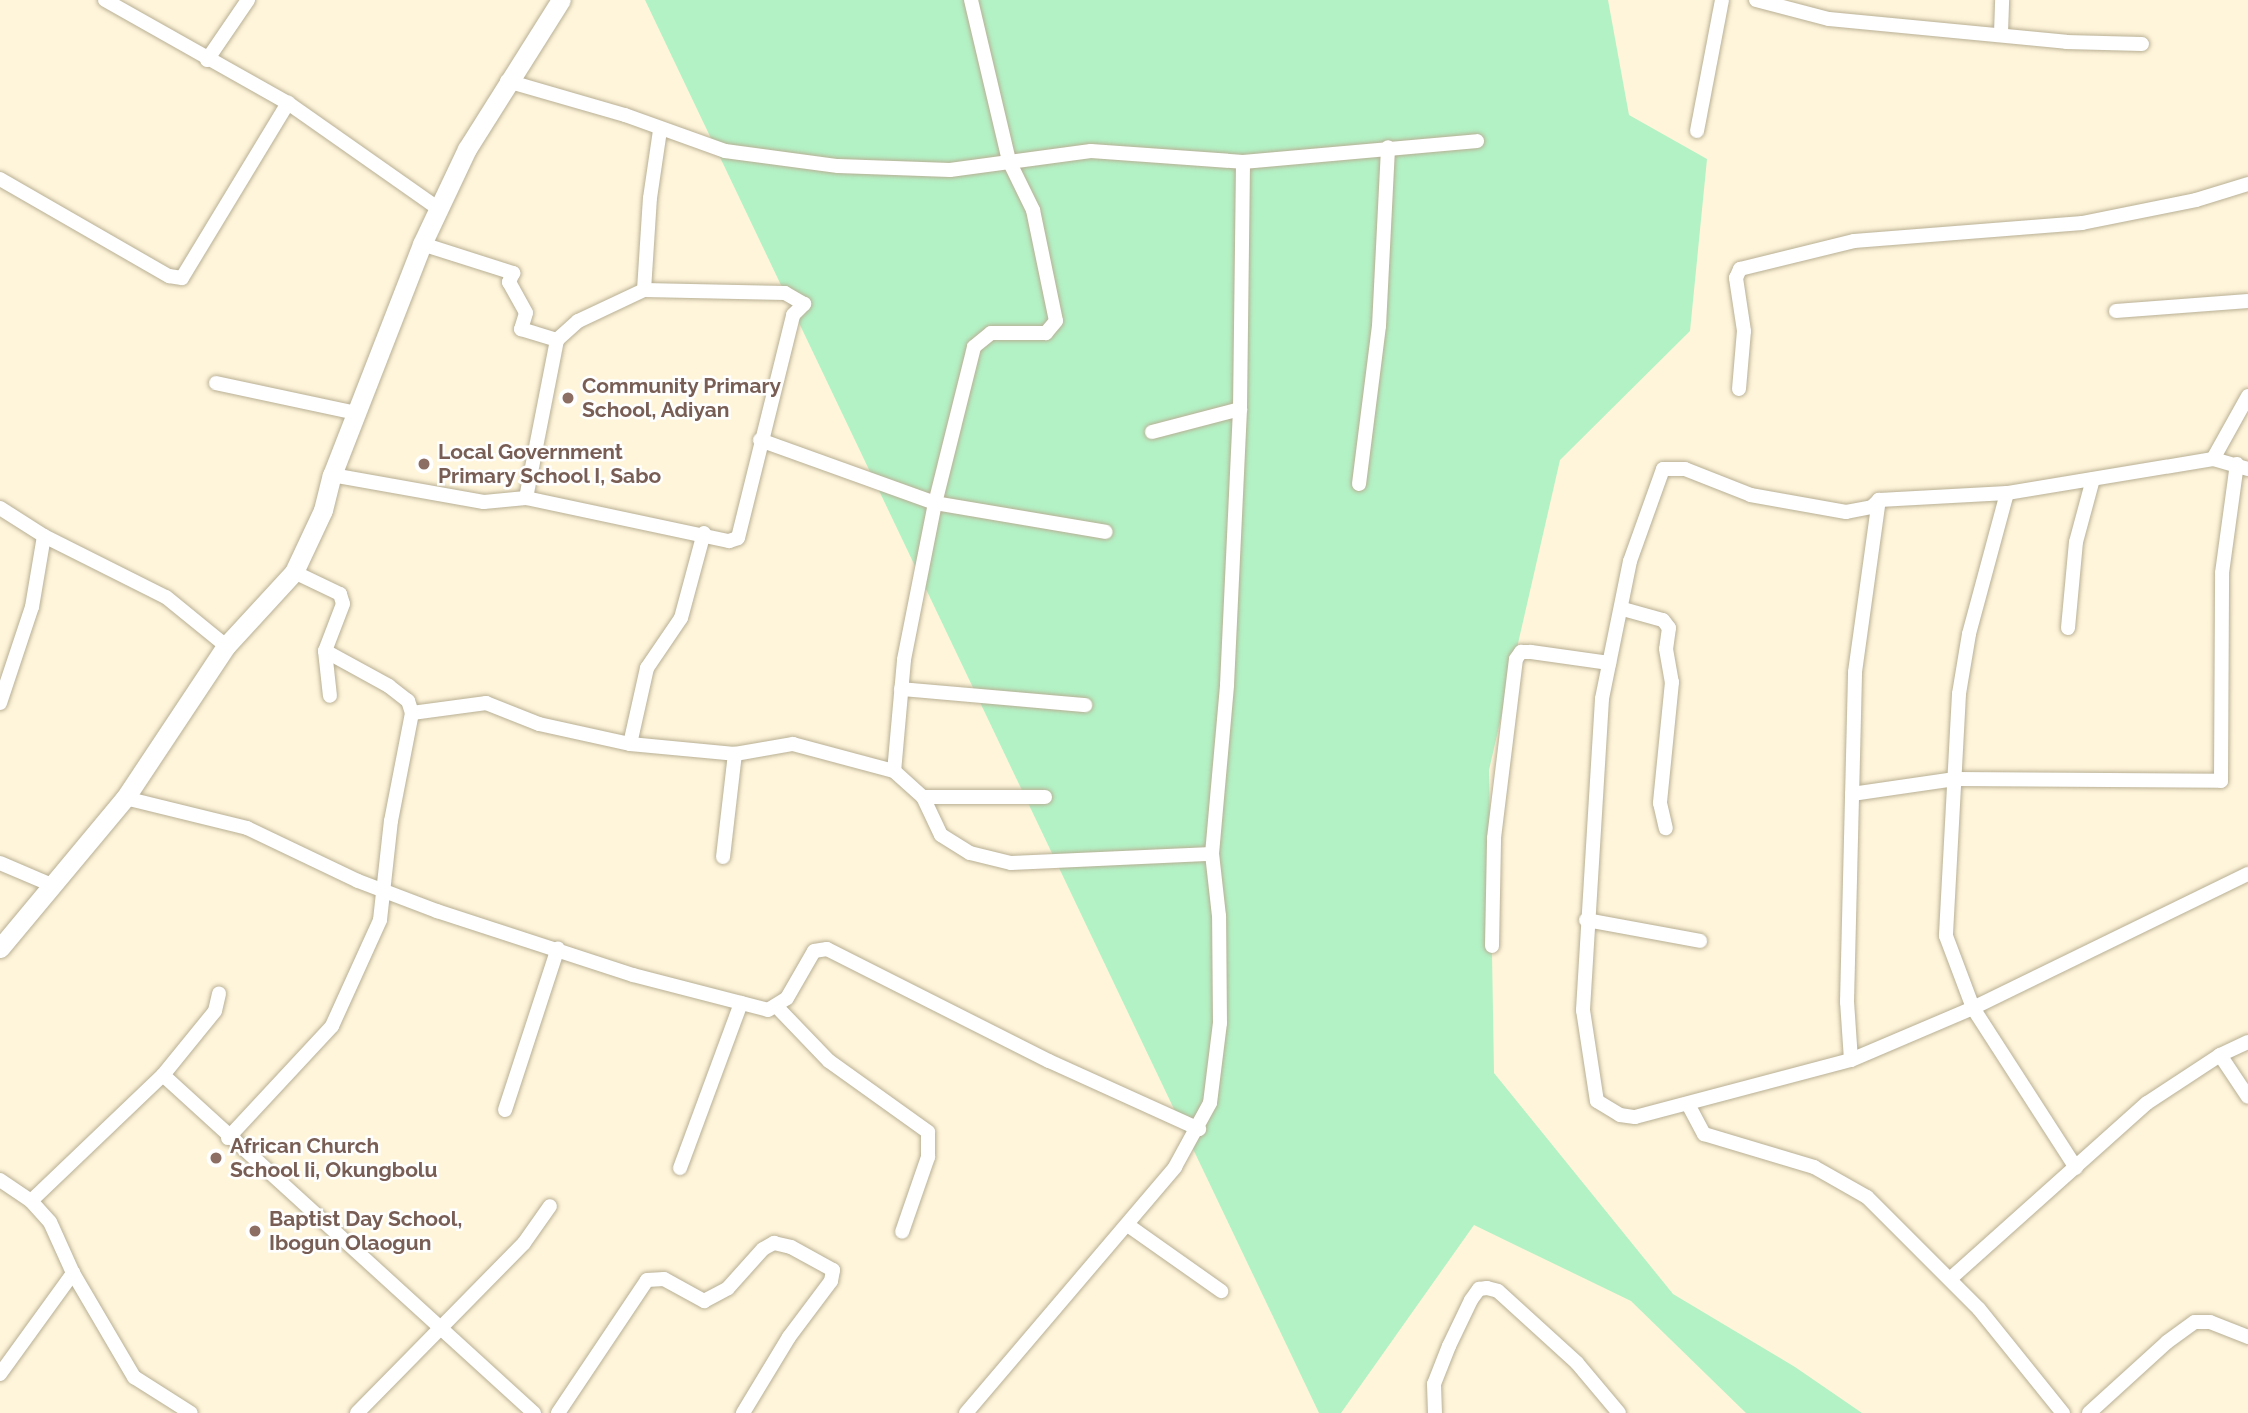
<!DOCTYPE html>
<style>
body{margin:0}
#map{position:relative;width:2248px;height:1413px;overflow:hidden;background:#fff5da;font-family:Raleway,sans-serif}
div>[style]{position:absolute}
.green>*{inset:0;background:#b3f2c5}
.roads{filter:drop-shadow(0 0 2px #b8af95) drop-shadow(0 0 2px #b8af95)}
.minor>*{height:14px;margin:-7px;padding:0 7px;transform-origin:7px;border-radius:7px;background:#fff}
.secondary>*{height:19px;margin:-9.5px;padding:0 9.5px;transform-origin:9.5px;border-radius:9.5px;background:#fff}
.dots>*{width:19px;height:19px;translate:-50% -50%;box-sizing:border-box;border:4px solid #fff;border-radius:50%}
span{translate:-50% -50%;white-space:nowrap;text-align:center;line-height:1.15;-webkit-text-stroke:5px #fff;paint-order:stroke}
.education-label{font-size:21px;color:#785e54;font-weight:700}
.left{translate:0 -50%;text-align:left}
</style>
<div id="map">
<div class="green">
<div style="clip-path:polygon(645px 0,1608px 0,1629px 115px,1707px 159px,1690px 331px,1560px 460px,1489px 770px,1494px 1073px,1673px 1294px,1795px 1367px,1862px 1413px,1746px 1413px,1631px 1301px,1474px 1225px,1341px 1413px,1319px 1413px)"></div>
</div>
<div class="roads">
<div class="minor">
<div style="left:105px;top:0;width:210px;rotate:29.4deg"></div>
<div style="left:288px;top:103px;width:184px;rotate:35.1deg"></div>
<div style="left:971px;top:0;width:165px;rotate:76.7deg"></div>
<div style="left:1009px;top:161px;width:55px;rotate:63.9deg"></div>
<div style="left:1033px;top:210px;width:113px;rotate:78.3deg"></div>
<div style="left:1056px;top:321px;width:16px;rotate:130deg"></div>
<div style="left:1046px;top:333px;width:55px;rotate:180deg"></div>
<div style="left:991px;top:333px;width:22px;rotate:141deg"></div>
<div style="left:974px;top:347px;width:161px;rotate:104deg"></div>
<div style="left:935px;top:503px;width:160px;rotate:101.2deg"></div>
<div style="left:904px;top:660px;width:111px;rotate:95.1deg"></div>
<div style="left:894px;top:771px;width:39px;rotate:42deg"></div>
<div style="left:923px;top:797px;width:42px;rotate:64.7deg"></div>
<div style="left:941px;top:835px;width:34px;rotate:32deg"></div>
<div style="left:970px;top:853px;width:42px;rotate:13.7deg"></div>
<div style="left:1011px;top:863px;width:201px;rotate:-2.6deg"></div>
<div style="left:1756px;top:0;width:75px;rotate:14.6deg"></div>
<div style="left:1829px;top:19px;width:238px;rotate:5.5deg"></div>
<div style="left:2066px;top:42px;width:76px;rotate:1.5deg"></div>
<div style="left:2001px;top:33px;width:33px;rotate:-88deg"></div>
<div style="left:207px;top:60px;width:73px;rotate:-55.7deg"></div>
<div style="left:507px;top:81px;width:123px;rotate:16.1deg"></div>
<div style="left:625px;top:115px;width:106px;rotate:19.8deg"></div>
<div style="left:725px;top:151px;width:114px;rotate:7.6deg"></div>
<div style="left:838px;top:166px;width:112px;rotate:2deg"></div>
<div style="left:950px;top:170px;width:142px;rotate:-7.7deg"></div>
<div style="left:1091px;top:151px;width:152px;rotate:4.1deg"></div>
<div style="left:1243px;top:162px;width:235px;rotate:-5.1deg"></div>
<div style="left:1697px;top:131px;width:133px;rotate:-79.2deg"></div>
<div style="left:0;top:179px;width:195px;rotate:29.9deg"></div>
<div style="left:169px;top:276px;width:13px;rotate:9deg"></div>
<div style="left:182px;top:278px;width:205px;rotate:-58.8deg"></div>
<div style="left:422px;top:244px;width:96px;rotate:17.7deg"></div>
<div style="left:513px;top:273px;width:10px;rotate:114deg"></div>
<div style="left:509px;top:282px;width:35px;rotate:61deg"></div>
<div style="left:526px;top:313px;width:17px;rotate:107deg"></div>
<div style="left:521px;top:329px;width:38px;rotate:17deg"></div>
<div style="left:644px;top:290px;width:92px;rotate:-86.3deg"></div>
<div style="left:650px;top:198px;width:69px;rotate:-81.6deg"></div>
<div style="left:2116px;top:311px;width:132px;rotate:-4.3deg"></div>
<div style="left:216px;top:383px;width:143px;rotate:12.1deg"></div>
<div style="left:1739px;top:389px;width:58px;rotate:-85.1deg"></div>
<div style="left:1744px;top:331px;width:54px;rotate:-98.6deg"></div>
<div style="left:1736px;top:278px;width:10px;rotate:-66deg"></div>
<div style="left:1740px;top:269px;width:117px;rotate:-13.8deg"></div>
<div style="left:1854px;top:241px;width:229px;rotate:-4.5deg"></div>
<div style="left:2082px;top:223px;width:116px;rotate:-11.4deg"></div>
<div style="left:2196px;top:200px;width:54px;rotate:-17.1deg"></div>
<div style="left:1152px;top:432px;width:91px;rotate:-14.6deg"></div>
<div style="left:760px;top:440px;width:186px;rotate:19.8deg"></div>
<div style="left:935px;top:503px;width:173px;rotate:9.6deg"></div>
<div style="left:2213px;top:459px;width:72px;rotate:-60.9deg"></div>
<div style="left:2248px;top:469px;width:36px;rotate:-164deg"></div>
<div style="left:2213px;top:459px;width:209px;rotate:170.6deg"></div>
<div style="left:2007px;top:493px;width:128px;rotate:176.9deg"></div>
<div style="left:1879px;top:500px;width:10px;rotate:135deg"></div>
<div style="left:1872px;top:507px;width:26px;rotate:169deg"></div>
<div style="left:1846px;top:512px;width:97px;rotate:-169.9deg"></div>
<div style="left:1751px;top:495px;width:71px;rotate:-158.5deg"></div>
<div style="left:1685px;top:469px;width:22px;rotate:180deg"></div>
<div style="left:1663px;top:469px;width:98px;rotate:109.7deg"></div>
<div style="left:1630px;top:561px;width:141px;rotate:101.5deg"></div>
<div style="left:1602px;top:699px;width:312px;rotate:93.5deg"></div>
<div style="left:1583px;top:1010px;width:92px;rotate:81.3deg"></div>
<div style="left:1597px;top:1101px;width:27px;rotate:31deg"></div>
<div style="left:1620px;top:1115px;width:15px;rotate:8deg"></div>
<div style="left:1635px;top:1117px;width:223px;rotate:-14.8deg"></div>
<div style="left:1851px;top:1060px;width:133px;rotate:-23.1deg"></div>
<div style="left:1973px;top:1008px;width:306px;rotate:-26deg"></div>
<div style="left:332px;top:475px;width:154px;rotate:10.1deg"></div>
<div style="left:484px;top:502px;width:42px;rotate:-5.4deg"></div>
<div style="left:526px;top:498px;width:208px;rotate:12deg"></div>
<div style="left:729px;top:541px;width:9px;rotate:-18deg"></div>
<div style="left:738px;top:538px;width:230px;rotate:-76.1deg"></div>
<div style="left:793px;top:315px;width:16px;rotate:-45deg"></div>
<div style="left:804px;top:304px;width:22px;rotate:-150deg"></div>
<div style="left:785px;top:293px;width:141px;rotate:-178.8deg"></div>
<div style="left:644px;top:290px;width:73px;rotate:154.8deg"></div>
<div style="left:578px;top:321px;width:28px;rotate:138deg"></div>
<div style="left:557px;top:340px;width:161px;rotate:101.1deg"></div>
<div style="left:1359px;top:484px;width:159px;rotate:-82.8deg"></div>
<div style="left:1379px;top:326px;width:179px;rotate:-87.1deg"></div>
<div style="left:2007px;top:493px;width:146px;rotate:105.1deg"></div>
<div style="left:1969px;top:634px;width:61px;rotate:99.5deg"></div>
<div style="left:1959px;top:694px;width:242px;rotate:93.1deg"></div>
<div style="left:1946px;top:936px;width:77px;rotate:69.4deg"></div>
<div style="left:1973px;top:1008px;width:190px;rotate:57.2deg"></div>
<div style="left:0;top:508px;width:52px;rotate:32.5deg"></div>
<div style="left:44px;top:536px;width:136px;rotate:26.6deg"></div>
<div style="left:166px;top:597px;width:77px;rotate:39.2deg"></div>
<div style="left:294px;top:572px;width:51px;rotate:25.6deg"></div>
<div style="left:340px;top:594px;width:10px;rotate:73deg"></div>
<div style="left:343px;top:604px;width:50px;rotate:111deg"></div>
<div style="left:325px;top:651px;width:45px;rotate:83.7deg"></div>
<div style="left:1623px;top:609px;width:41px;rotate:15.4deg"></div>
<div style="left:1663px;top:620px;width:10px;rotate:53deg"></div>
<div style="left:1669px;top:628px;width:21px;rotate:98deg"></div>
<div style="left:1666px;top:649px;width:34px;rotate:80deg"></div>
<div style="left:1672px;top:682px;width:122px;rotate:95.7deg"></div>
<div style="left:1660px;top:803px;width:26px;rotate:77deg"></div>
<div style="left:2068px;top:628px;width:86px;rotate:-84.7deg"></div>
<div style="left:2076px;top:542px;width:65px;rotate:-74.9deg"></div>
<div style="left:901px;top:689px;width:185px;rotate:5deg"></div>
<div style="left:0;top:703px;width:101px;rotate:-71.6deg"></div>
<div style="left:32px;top:607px;width:72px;rotate:-80.4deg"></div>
<div style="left:412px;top:713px;width:75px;rotate:-7.7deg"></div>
<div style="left:486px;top:703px;width:57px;rotate:21.6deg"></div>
<div style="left:539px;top:724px;width:93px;rotate:12.4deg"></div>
<div style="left:630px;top:744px;width:105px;rotate:5.4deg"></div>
<div style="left:735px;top:754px;width:59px;rotate:-9.8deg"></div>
<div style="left:793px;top:744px;width:105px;rotate:15deg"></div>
<div style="left:630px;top:744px;width:78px;rotate:-77.4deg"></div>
<div style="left:647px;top:668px;width:60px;rotate:-55.8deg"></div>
<div style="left:681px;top:618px;width:88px;rotate:-74.9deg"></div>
<div style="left:1852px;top:794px;width:104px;rotate:-8.3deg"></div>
<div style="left:1955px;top:779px;width:266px;rotate:0.4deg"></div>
<div style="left:2221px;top:781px;width:208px;rotate:-89.7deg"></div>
<div style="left:2222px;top:573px;width:110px;rotate:-82.2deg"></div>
<div style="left:923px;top:797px;width:122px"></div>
<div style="left:125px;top:798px;width:126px;rotate:13.8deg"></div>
<div style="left:247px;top:828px;width:123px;rotate:25.5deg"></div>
<div style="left:358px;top:881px;width:85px;rotate:20.8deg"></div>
<div style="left:437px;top:911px;width:206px;rotate:18.1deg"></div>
<div style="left:633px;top:975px;width:139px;rotate:14.5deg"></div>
<div style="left:768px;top:1010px;width:22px;rotate:-32deg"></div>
<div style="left:787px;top:998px;width:54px;rotate:-60.1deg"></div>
<div style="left:814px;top:951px;width:13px;rotate:-9deg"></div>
<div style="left:827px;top:949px;width:249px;rotate:26.8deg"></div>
<div style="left:1049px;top:1061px;width:165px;rotate:24.4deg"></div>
<div style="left:723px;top:857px;width:104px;rotate:-83.4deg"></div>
<div style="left:0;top:863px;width:59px;rotate:23.1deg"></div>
<div style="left:1586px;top:920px;width:116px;rotate:10.4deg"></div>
<div style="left:1492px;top:946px;width:108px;rotate:-88.9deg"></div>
<div style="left:1494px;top:838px;width:180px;rotate:-83deg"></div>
<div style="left:1516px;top:659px;width:9px;rotate:-54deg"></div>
<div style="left:1521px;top:652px;width:10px"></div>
<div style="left:1531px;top:652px;width:79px;rotate:8deg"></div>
<div style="left:777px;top:1007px;width:75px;rotate:46.1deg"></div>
<div style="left:829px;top:1061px;width:122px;rotate:35.6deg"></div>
<div style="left:928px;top:1132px;width:25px;rotate:90deg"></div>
<div style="left:928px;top:1157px;width:79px;rotate:109.1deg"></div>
<div style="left:2220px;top:1055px;width:50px;rotate:56.3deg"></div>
<div style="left:1851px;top:1060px;width:58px;rotate:-93.9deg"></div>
<div style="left:1847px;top:1002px;width:330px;rotate:-88.6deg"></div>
<div style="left:1855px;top:672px;width:174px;rotate:-82.1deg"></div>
<div style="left:163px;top:1075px;width:502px;rotate:42.34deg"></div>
<div style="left:1689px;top:1106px;width:32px;rotate:62deg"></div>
<div style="left:1704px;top:1134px;width:115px;rotate:16.7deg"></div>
<div style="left:1814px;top:1167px;width:61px;rotate:29.5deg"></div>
<div style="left:1867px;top:1197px;width:158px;rotate:45deg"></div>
<div style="left:1979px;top:1309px;width:134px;rotate:51.1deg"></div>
<div style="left:505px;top:1110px;width:170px;rotate:-71.9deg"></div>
<div style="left:228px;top:1138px;width:153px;rotate:-47.1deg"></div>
<div style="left:332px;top:1026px;width:116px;rotate:-65.6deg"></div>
<div style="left:380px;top:920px;width:100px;rotate:-83.7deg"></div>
<div style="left:391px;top:821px;width:110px;rotate:-79deg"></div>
<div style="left:412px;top:713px;width:13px;rotate:-108deg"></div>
<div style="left:408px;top:701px;width:24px;rotate:-142deg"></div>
<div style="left:389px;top:686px;width:73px;rotate:-151.3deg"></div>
<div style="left:680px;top:1168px;width:176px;rotate:-69.7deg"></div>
<div style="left:0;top:1180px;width:37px;rotate:34deg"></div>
<div style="left:31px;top:1201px;width:28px;rotate:48deg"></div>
<div style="left:50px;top:1222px;width:56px;rotate:65.7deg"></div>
<div style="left:73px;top:1273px;width:121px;rotate:59.6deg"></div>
<div style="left:134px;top:1377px;width:67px;rotate:32.3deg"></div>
<div style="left:31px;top:1201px;width:182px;rotate:-43.7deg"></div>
<div style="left:163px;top:1075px;width:82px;rotate:-50.9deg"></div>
<div style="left:215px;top:1011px;width:18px;rotate:-77deg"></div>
<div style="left:1129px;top:1226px;width:113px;rotate:35.2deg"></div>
<div style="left:1950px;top:1279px;width:264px;rotate:-41.8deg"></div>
<div style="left:2147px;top:1103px;width:87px;rotate:-33.3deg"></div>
<div style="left:2220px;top:1055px;width:31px;rotate:-25deg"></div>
<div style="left:0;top:1374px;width:125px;rotate:-54.1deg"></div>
<div style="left:357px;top:1413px;width:238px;rotate:-45.5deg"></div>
<div style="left:524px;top:1243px;width:45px;rotate:-54.9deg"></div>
<div style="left:558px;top:1413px;width:160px;rotate:-56.2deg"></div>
<div style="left:647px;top:1280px;width:17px;rotate:-3deg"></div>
<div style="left:664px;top:1279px;width:46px;rotate:28.8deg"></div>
<div style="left:704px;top:1301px;width:27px;rotate:-28deg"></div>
<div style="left:728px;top:1288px;width:52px;rotate:-48.1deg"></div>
<div style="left:763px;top:1249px;width:13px;rotate:-29deg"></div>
<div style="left:774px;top:1243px;width:17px;rotate:13deg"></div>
<div style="left:791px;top:1247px;width:48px;rotate:28.7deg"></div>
<div style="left:833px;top:1270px;width:11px;rotate:100deg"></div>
<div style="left:831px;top:1281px;width:70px;rotate:126.9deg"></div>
<div style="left:789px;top:1337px;width:89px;rotate:121.2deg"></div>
<div style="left:966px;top:1413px;width:323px;rotate:-49.6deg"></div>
<div style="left:1175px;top:1167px;width:73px;rotate:-61.3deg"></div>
<div style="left:1210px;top:1103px;width:81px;rotate:-82.9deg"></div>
<div style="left:1220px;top:1023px;width:107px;rotate:-90.5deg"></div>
<div style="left:1219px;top:916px;width:62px;rotate:-96.4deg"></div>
<div style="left:1212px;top:854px;width:170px;rotate:-84.9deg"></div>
<div style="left:1227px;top:685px;width:276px;rotate:-87.3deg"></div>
<div style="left:1240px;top:409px;width:247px;rotate:-89.3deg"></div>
<div style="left:1435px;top:1413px;width:29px;rotate:-92deg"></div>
<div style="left:1434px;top:1384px;width:41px;rotate:-68.5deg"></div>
<div style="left:1449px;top:1346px;width:51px;rotate:-64.4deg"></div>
<div style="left:1471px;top:1300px;width:14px;rotate:-54deg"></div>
<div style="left:1479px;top:1289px;width:8px;rotate:-7deg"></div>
<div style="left:1487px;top:1288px;width:11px;rotate:15deg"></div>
<div style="left:1498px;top:1291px;width:107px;rotate:42.3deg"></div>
<div style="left:1577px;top:1363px;width:65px;rotate:50deg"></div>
<div style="left:2089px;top:1413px;width:105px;rotate:-42.3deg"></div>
<div style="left:2167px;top:1342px;width:34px;rotate:-36deg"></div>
<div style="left:2195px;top:1322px;width:15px"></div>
<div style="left:2210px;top:1322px;width:41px;rotate:21.5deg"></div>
</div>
<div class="secondary">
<div style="left:0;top:948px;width:195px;rotate:-50.2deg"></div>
<div style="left:125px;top:798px;width:182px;rotate:-56.4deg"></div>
<div style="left:226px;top:646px;width:100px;rotate:-47.4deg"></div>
<div style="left:294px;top:572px;width:68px;rotate:-64.9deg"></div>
<div style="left:323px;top:510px;width:36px;rotate:-76deg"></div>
<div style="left:332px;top:475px;width:248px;rotate:-68.7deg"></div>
<div style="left:422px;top:244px;width:105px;rotate:-64.7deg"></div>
<div style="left:467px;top:149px;width:176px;rotate:-57.8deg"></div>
</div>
</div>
<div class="dots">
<div style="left:568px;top:398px;background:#8d6e63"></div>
<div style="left:424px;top:464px;background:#8d6e63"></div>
<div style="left:216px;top:1158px;background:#8d6e63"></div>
<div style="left:255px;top:1231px;background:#8d6e63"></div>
</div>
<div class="education-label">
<span class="left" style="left:582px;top:398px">Community Primary<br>School, Adiyan</span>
<span class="left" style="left:438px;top:464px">Local Government<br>Primary School I, Sabo</span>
<span class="left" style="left:230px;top:1158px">African Church<br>School Ii, Okungbolu</span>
<span class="left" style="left:269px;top:1231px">Baptist Day School,<br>Ibogun Olaogun</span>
</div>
</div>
